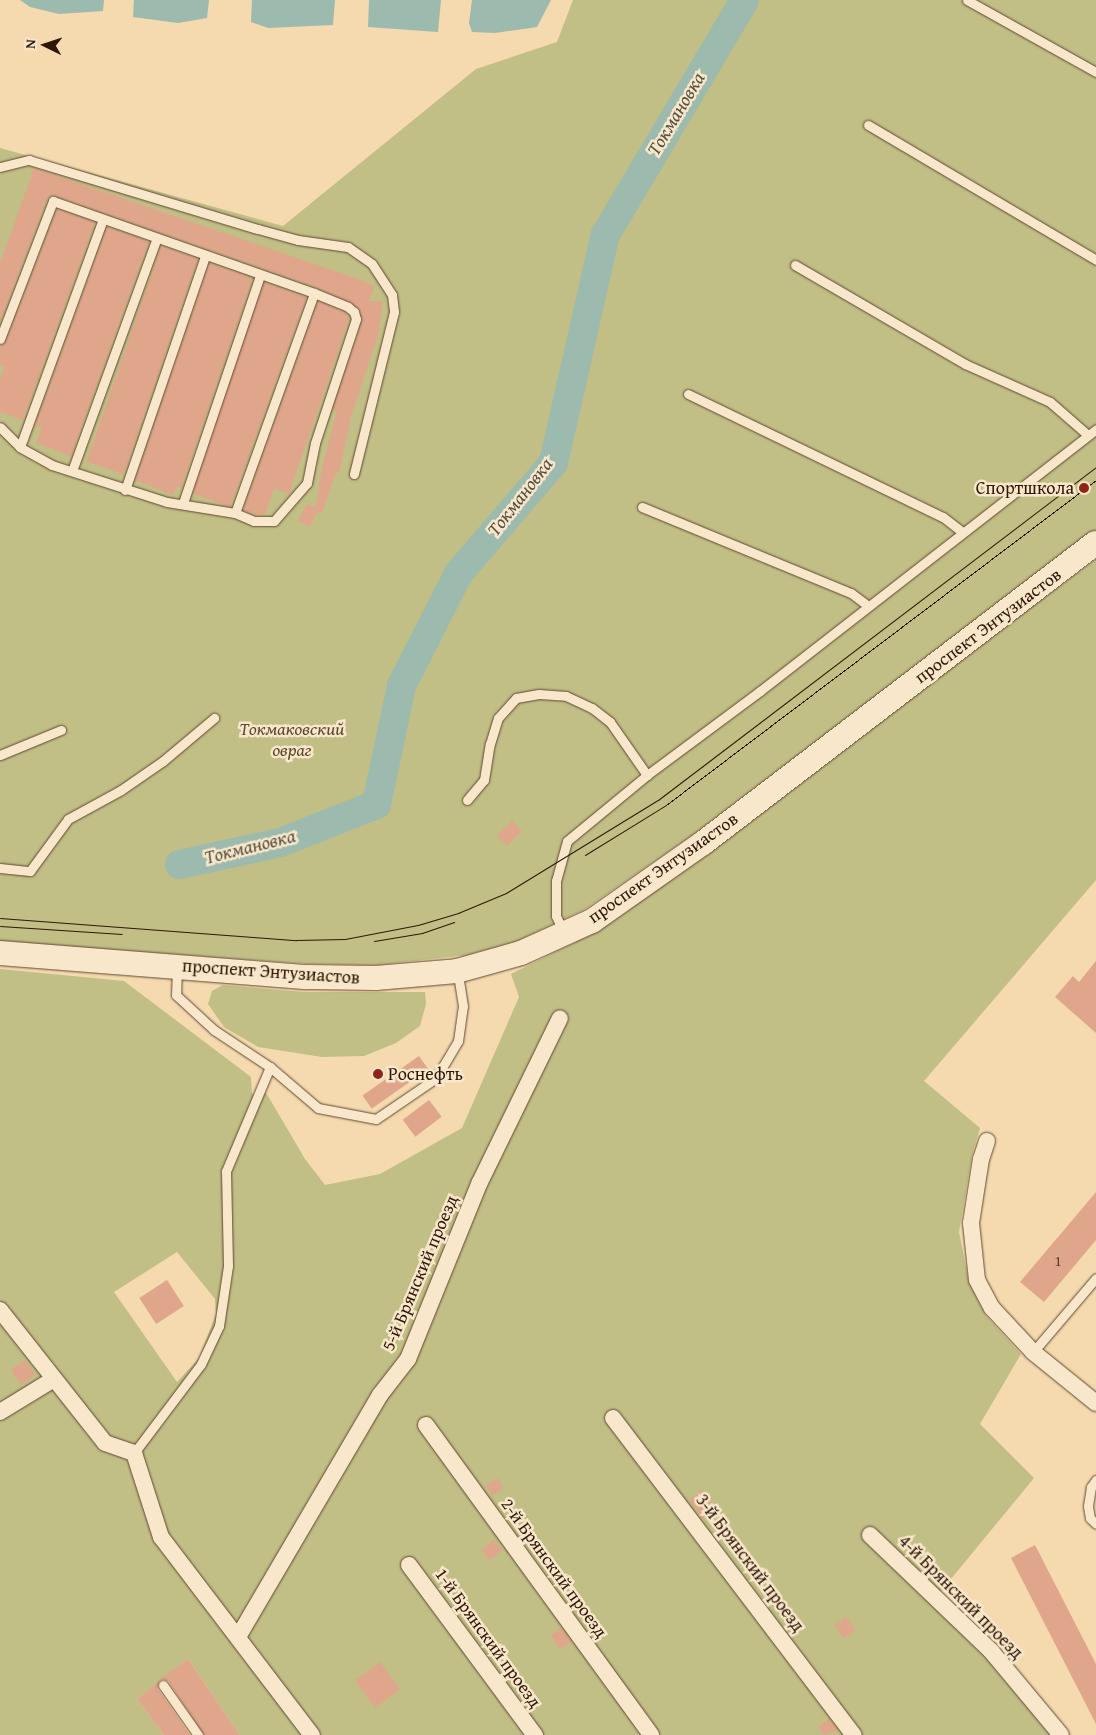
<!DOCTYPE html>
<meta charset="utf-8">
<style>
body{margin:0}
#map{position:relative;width:1096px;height:1735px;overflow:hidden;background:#f4daae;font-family:"Gentium Book Plus",serif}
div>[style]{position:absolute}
.green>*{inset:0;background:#c1be86}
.water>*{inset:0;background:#9cbaad}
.river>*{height:29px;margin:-14.5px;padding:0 14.5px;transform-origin:14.5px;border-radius:14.5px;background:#9cbaad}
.building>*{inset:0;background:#e0a68b;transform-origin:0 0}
.roads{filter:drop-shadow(0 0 1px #604831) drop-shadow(0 0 1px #604831)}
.lane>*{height:9px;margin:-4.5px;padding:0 4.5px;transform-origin:4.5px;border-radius:4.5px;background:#f8e7ca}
.street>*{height:16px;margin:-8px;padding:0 8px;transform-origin:8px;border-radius:8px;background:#f8e7ca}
.secondary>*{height:24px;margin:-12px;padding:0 12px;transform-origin:12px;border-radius:12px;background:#f8e7ca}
.tram>*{height:1px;margin:-0.5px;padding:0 0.5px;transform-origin:0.5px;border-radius:0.5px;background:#2f1707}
.dots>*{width:14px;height:14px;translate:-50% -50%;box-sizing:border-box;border:2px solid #f8e7ca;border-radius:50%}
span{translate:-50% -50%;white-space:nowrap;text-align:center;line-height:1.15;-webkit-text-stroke:5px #f8e7ca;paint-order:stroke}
.number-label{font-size:15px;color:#5b3b28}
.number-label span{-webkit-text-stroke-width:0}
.poi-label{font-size:18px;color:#2f1707}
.right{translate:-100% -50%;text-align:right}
.left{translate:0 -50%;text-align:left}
.street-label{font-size:18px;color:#2f1707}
.park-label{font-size:18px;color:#5b492d;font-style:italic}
.water-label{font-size:19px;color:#555041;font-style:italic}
.north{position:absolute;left:20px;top:20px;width:50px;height:50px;-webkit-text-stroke:4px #f8e7ca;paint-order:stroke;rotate:274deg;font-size:14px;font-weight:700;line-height:20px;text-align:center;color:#2f1707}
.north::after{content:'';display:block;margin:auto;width:18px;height:22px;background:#2f1707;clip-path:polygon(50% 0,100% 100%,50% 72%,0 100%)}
</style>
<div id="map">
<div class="green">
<div style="clip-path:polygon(573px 0,1096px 0,1096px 530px,695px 833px,585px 909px,517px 941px,467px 955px,378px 965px,309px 964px,0 942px,0 148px,283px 226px,476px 69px,557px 42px)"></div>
<div style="clip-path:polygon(evenodd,1096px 559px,1096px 880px,924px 1081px,980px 1128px,972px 1155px,959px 1232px,969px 1282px,986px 1316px,1021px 1354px,980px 1424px,1034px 1478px,932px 1602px,989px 1659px,1053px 1735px,240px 1735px,188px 1659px,137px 1699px,164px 1735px,0 1735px,0 969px,124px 981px,251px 1077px,252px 1094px,265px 1091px,305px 1159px,325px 1185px,380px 1174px,462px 1128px,519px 997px,511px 974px,600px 930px,1096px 559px,177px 1252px,215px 1299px,216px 1314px,199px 1358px,177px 1382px,114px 1292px,177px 1252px)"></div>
<div style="clip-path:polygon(223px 985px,304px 992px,425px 992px,426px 1004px,420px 1026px,396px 1043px,364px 1056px,322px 1057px,258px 1047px,224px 1027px,208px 1004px,212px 991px)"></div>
</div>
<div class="water">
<div style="clip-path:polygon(20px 0,104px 0,103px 11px,59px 14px,30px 7px)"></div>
<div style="clip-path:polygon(134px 0,209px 0,207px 18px,178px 23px,133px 17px)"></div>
<div style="clip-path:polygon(252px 0,335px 0,333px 25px,268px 28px,251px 22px)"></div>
<div style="clip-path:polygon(369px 0,441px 0,438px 32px,368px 27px)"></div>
<div style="clip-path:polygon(472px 0,551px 0,537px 27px,495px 33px,472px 32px,469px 23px)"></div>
</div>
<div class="river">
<div style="left:179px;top:864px;width:103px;rotate:-12.3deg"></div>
<div style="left:280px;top:842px;width:103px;rotate:-21.6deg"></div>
<div style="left:376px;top:804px;width:122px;rotate:-78.1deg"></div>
<div style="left:401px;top:685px;width:126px;rotate:-63deg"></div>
<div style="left:458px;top:573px;width:146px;rotate:-49.4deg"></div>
<div style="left:553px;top:462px;width:234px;rotate:-77.2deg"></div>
<div style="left:605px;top:234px;width:272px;rotate:-59.3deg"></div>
</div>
<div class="building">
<div style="clip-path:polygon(34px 168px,364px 281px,375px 287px,368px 301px,383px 301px,378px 335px,351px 416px,339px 473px,336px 472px,322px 513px,317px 512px,310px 527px,298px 521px,307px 504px,316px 507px,322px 468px,337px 411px,332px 410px,362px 321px,358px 308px,316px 287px,52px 195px,47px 199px,0 322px,0 264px)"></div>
<div style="clip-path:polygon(57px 209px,95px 222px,23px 420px,0 412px,0 379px,5px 366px,0 365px,0 345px,6px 341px)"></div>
<div style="clip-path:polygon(107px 227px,149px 241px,71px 456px,36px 443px,42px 427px,35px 425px)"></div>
<div style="left:161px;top:246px;width:39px;height:228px;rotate:19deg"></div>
<div style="clip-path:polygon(209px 263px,253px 278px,181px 488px,176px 487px,173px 495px,135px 480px)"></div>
<div style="left:264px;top:282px;width:45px;height:223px;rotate:20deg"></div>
<div style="clip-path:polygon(318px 301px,345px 312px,349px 319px,289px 494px,274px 488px,265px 515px,257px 515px,243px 510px)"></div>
<div style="left:512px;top:821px;width:14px;height:21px;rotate:45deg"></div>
<div style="clip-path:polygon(1096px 961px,1096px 1033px,1055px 997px,1073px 976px,1079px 982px)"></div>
<div style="left:419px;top:1056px;width:16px;height:69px;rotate:55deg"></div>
<div style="left:429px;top:1100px;width:21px;height:33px;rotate:53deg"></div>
<div style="clip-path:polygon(1096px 1192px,1096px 1240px,1044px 1302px,1020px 1282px)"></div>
<div style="left:167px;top:1280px;width:31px;height:33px;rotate:57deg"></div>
<div style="left:25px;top:1360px;width:18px;height:17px;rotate:56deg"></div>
<div style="left:497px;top:1478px;width:12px;height:14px;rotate:55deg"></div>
<div style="left:702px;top:1490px;width:24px;height:16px;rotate:54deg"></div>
<div style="left:494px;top:1540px;width:13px;height:16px;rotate:51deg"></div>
<div style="clip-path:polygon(1035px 1545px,1096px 1664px,1096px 1724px,1011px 1558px)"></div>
<div style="left:846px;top:1617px;width:16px;height:14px;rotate:55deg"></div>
<div style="left:561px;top:1628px;width:17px;height:13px;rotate:54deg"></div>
<div style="clip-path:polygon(188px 1659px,240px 1735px,204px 1735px,168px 1681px,160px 1679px)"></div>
<div style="left:380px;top:1662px;width:34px;height:31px;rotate:54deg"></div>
<div style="clip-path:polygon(159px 1681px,158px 1689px,190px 1735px,164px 1735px,137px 1699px)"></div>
<div style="clip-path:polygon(829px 1719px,838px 1730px,824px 1735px,818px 1727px)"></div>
</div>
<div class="roads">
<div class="lane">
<div style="left:967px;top:0;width:148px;rotate:29.2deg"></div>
<div style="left:868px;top:125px;width:265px;rotate:30.6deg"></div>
<div style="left:0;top:167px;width:30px;rotate:-14deg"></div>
<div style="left:29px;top:160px;width:239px;rotate:16.8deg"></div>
<div style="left:258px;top:229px;width:41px;rotate:15.4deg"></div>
<div style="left:298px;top:240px;width:50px;rotate:8deg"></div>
<div style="left:348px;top:247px;width:29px;rotate:35deg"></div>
<div style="left:372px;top:264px;width:37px;rotate:57deg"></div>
<div style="left:392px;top:295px;width:17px;rotate:83deg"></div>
<div style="left:394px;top:312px;width:167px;rotate:103.9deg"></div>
<div style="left:795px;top:265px;width:197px;rotate:30.2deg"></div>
<div style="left:965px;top:364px;width:93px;rotate:24.1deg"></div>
<div style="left:1050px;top:402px;width:50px;rotate:41deg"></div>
<div style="left:0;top:339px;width:148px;rotate:-69deg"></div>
<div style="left:53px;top:201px;width:277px;rotate:19.4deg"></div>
<div style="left:314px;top:293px;width:37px;rotate:22deg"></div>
<div style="left:348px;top:307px;width:8px;rotate:40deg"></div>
<div style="left:354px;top:312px;width:7px;rotate:74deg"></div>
<div style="left:356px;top:319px;width:131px;rotate:108.3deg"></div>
<div style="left:315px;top:443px;width:41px;rotate:101.3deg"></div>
<div style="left:307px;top:483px;width:50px;rotate:131deg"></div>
<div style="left:274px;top:521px;width:20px;rotate:180deg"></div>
<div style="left:254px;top:521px;width:21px;rotate:-157deg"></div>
<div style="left:235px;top:513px;width:69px;rotate:-170.8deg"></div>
<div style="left:167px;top:502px;width:121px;rotate:-162.2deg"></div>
<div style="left:52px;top:465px;width:37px;rotate:-151deg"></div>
<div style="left:20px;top:447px;width:28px;rotate:-135deg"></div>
<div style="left:688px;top:394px;width:283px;rotate:25.8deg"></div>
<div style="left:943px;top:517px;width:23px;rotate:38deg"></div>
<div style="left:20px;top:447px;width:243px;rotate:-70deg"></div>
<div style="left:72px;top:471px;width:248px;rotate:-70deg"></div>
<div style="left:125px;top:490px;width:247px;rotate:-71.1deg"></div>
<div style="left:183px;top:503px;width:240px;rotate:-71.3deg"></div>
<div style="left:642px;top:507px;width:226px;rotate:22.4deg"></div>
<div style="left:851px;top:593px;width:21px;rotate:37deg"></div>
<div style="left:235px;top:513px;width:234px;rotate:-70.2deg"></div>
<div style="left:0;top:755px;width:66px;rotate:-22.3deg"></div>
<div style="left:467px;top:800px;width:26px;rotate:-50deg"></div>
<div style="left:484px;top:780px;width:36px;rotate:-81deg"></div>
<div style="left:490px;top:744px;width:27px;rotate:-73deg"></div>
<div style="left:498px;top:718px;width:27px;rotate:-48deg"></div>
<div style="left:516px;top:698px;width:23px;rotate:-10deg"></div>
<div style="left:539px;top:694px;width:27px;rotate:4deg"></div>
<div style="left:566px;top:696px;width:29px;rotate:25deg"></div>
<div style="left:592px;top:708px;width:23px;rotate:38deg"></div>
<div style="left:610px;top:722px;width:65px;rotate:55.1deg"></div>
<div style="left:647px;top:775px;width:141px;rotate:-36.6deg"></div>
<div style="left:760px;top:691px;width:426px;rotate:-37.9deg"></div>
<div style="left:0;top:868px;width:30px;rotate:6deg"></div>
<div style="left:30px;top:871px;width:64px;rotate:-53.8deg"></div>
<div style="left:68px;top:819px;width:60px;rotate:-28.7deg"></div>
<div style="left:121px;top:790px;width:51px;rotate:-34.6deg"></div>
<div style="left:163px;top:761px;width:67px;rotate:-40.1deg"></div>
<div style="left:564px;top:933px;width:19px;rotate:-115deg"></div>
<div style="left:556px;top:916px;width:35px;rotate:-90deg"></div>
<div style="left:556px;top:881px;width:41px;rotate:-74.6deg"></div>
<div style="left:567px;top:841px;width:104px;rotate:-39.5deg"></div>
<div style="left:177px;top:968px;width:27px;rotate:92deg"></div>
<div style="left:176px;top:995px;width:52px;rotate:42.6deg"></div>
<div style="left:214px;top:1030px;width:67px;rotate:33.5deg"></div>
<div style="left:270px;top:1067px;width:63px;rotate:40.5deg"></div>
<div style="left:318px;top:1108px;width:59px;rotate:10.7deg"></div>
<div style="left:376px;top:1119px;width:73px;rotate:-34.3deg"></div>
<div style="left:436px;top:1078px;width:43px;rotate:-59.3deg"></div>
<div style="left:458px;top:1041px;width:35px;rotate:-82deg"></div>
<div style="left:463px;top:1006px;width:33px;rotate:-99deg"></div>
<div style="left:1033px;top:1352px;width:97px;rotate:-49.6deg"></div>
<div style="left:134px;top:1453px;width:111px;rotate:-53deg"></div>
<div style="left:201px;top:1364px;width:42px;rotate:-64.7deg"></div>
<div style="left:219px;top:1326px;width:61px;rotate:-81.5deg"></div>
<div style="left:228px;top:1266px;width:95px;rotate:-91.2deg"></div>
<div style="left:226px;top:1171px;width:113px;rotate:-67.1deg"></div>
<div style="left:1096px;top:1480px;width:9px;rotate:126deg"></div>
<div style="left:1091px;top:1487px;width:19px;rotate:99deg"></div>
<div style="left:1088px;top:1506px;width:12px;rotate:81deg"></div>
<div style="left:1090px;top:1518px;width:8px;rotate:45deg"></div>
<div style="left:163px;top:1685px;width:61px;rotate:55deg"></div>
</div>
<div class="street">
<div style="left:987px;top:1141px;width:19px;rotate:108deg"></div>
<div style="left:981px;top:1159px;width:65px;rotate:98.9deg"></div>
<div style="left:971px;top:1223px;width:57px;rotate:84deg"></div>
<div style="left:977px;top:1280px;width:32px;rotate:62deg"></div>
<div style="left:992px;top:1308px;width:60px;rotate:47deg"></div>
<div style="left:1033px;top:1352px;width:81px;rotate:39deg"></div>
<div style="left:0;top:1310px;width:169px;rotate:51.7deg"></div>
<div style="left:105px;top:1443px;width:31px;rotate:19deg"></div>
<div style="left:134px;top:1453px;width:88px;rotate:72.2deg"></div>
<div style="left:161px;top:1537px;width:249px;rotate:52.7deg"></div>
<div style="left:0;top:1412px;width:63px;rotate:-31.4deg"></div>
<div style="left:613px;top:1418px;width:398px;rotate:52.8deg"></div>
<div style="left:426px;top:1425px;width:383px;rotate:54deg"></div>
<div style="left:870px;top:1535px;width:168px;rotate:43.8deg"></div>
<div style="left:991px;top:1651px;width:109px;rotate:50.2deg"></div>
<div style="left:409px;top:1565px;width:212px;rotate:53.5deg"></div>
<div style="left:238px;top:1637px;width:281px;rotate:-59.6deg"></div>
<div style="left:380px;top:1395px;width:46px;rotate:-52.1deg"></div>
<div style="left:408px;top:1359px;width:191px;rotate:-67.9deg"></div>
<div style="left:480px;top:1182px;width:182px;rotate:-64deg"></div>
</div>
<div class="secondary">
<div style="left:0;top:953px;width:308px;rotate:4.5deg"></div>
<div style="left:307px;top:977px;width:69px;rotate:0.8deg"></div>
<div style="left:376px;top:978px;width:81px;rotate:-4.9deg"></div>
<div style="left:457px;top:971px;width:66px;rotate:-15.7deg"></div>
<div style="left:521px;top:953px;width:78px;rotate:-24.3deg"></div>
<div style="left:592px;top:921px;width:136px;rotate:-35.1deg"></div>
<div style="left:703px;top:843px;width:494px;rotate:-37.4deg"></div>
</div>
</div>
<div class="tram">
<div style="left:585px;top:855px;width:95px;rotate:-31.7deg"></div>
<div style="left:666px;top:805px;width:539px;rotate:-37.08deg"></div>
<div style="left:0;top:918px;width:297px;rotate:4.3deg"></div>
<div style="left:296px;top:940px;width:49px;rotate:-1.2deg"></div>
<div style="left:345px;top:939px;width:74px;rotate:-10.9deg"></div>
<div style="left:418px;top:925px;width:42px;rotate:-16.7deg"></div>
<div style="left:458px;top:913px;width:52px;rotate:-22.6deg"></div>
<div style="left:506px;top:893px;width:178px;rotate:-31.5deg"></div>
<div style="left:658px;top:800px;width:550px;rotate:-37.24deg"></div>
<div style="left:0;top:926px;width:122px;rotate:3.8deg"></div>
<div style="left:374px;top:941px;width:49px;rotate:-9.5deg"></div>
<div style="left:422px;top:933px;width:34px;rotate:-19deg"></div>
</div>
<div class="dots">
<div style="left:1084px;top:488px;background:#8f2418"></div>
<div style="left:378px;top:1074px;background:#8f2418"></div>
</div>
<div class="number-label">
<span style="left:1058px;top:1261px">1</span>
</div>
<div class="poi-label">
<span class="right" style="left:1074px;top:488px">Спортшкола</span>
<span class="left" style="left:388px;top:1074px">Роснефть</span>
</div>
<div class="street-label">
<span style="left:988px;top:626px;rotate:-37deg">проспект Энтузиастов</span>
<span style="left:663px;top:868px;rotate:-35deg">проспект Энтузиастов</span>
<span style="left:271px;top:972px;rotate:4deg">проспект Энтузиастов</span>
<span style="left:420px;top:1273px;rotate:-67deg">5-й Брянский проезд</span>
<span style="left:750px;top:1563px;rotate:53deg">3-й Брянский проезд</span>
<span style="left:554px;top:1568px;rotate:54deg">2-й Брянский проезд</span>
<span style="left:961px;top:1597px;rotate:45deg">4-й Брянский проезд</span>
<span style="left:488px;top:1638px;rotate:54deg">1-й Брянский проезд</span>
</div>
<div class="park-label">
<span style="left:292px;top:740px">Токмаковский<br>овраг</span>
</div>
<div class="water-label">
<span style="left:676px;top:114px;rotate:-59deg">Токмановка</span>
<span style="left:520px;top:497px;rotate:-52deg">Токмановка</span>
<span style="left:250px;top:847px;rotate:-14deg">Токмановка</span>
</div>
<div class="north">N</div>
</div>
